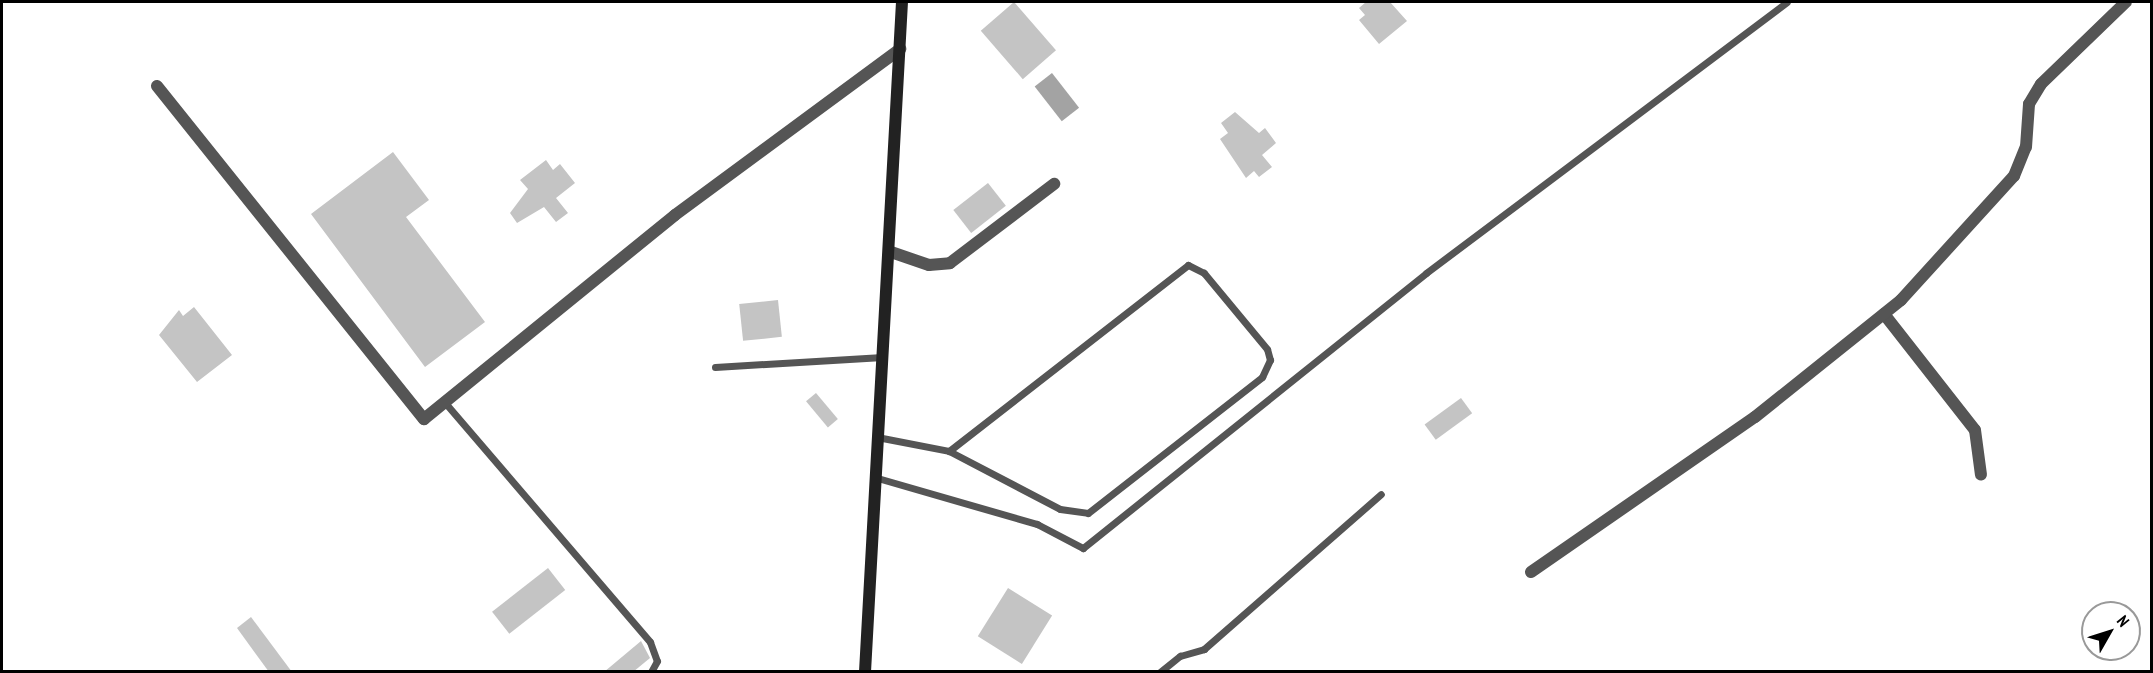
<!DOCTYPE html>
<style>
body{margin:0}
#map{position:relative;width:2153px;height:673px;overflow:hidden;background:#fff;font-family:"PT Sans Narrow",sans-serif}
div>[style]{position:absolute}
.water>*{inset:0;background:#a3a3a3;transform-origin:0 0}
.building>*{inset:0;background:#c4c4c4;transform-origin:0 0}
.service>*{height:7px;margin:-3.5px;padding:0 3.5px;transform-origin:3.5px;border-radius:3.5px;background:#555}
.minor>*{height:12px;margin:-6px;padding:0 6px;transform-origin:6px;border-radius:6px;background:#555}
.secondary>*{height:12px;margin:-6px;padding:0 6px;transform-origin:6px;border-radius:6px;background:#222}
span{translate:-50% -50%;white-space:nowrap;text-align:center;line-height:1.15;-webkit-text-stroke:4.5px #fff;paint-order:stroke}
.frame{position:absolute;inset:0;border:3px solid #000;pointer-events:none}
.north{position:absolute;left:2081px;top:601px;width:60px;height:60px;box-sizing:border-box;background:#fff;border:2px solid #999;border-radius:50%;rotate:51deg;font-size:16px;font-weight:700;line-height:24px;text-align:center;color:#000}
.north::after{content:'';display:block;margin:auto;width:21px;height:27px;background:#000;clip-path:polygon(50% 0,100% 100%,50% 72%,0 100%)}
</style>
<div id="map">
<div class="water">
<div style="left:1052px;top:73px;width:44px;height:22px;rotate:52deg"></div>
</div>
<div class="building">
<div style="left:1014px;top:2px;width:64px;height:44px;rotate:49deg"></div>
<div style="clip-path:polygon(1366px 2px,1390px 2px,1407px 21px,1379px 44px,1359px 20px,1365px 15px,1359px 8px)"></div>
<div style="clip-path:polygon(1235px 112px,1259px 133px,1265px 128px,1276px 143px,1262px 155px,1272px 167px,1259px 177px,1254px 171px,1246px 178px,1220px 139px,1228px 133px,1221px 123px)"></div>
<div style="clip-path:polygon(393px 152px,429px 200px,406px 217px,485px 322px,425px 367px,311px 214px)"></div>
<div style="clip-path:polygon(546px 160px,553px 170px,560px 164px,575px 183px,556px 198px,568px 213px,556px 222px,544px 207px,517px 223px,510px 213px,528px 189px,520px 180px)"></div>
<div style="left:988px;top:183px;width:29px;height:44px;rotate:52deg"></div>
<div style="left:778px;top:300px;width:37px;height:39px;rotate:84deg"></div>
<div style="clip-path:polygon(194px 307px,232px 355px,197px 382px,159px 335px,179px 310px,183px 316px)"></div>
<div style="left:816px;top:393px;width:34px;height:13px;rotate:50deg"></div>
<div style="left:1461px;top:398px;width:19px;height:45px;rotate:54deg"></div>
<div style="left:548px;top:568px;width:28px;height:71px;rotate:52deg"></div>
<div style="left:1008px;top:588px;width:52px;height:57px;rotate:32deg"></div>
<div style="clip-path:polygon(251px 617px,292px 672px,269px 672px,237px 628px)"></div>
<div style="clip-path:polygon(641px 641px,650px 658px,633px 672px,604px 672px)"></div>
</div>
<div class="service">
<div style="left:715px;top:367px;width:168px;rotate:-3.4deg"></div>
<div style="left:447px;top:405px;width:312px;rotate:49.4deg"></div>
<div style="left:650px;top:642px;width:20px;rotate:70deg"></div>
<div style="left:657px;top:661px;width:13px;rotate:119deg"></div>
<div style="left:877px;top:437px;width:73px;rotate:11deg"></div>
<div style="left:949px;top:451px;width:125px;rotate:27.6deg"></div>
<div style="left:1060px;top:509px;width:28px;rotate:8deg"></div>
<div style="left:1088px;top:513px;width:221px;rotate:-38deg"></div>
<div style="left:1262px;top:377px;width:19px;rotate:-65deg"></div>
<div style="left:1270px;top:360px;width:11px;rotate:-105deg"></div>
<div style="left:1267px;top:349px;width:99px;rotate:-129.7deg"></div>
<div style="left:1204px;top:273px;width:18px;rotate:-153deg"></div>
<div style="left:1188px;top:265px;width:303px;rotate:142.1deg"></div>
<div style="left:874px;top:477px;width:170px;rotate:16.1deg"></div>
<div style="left:1037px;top:524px;width:52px;rotate:27.6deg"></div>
<div style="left:1083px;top:548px;width:440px;rotate:-38.7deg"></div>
<div style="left:1426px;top:273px;width:451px;rotate:-36.9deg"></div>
<div style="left:1160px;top:672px;width:26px;rotate:-39deg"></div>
<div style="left:1180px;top:656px;width:25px;rotate:-16deg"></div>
<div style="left:1204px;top:649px;width:235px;rotate:-41.2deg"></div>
</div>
<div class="minor">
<div style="left:157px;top:86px;width:427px;rotate:51.3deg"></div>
<div style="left:424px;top:419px;width:323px;rotate:-39.1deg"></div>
<div style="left:675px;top:215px;width:280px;rotate:-36.4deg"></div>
<div style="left:891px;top:252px;width:40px;rotate:18.9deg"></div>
<div style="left:929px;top:265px;width:21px;rotate:-5deg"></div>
<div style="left:950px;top:263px;width:131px;rotate:-37.2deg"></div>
<div style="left:1884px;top:314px;width:147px;rotate:51.9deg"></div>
<div style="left:1975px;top:430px;width:45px;rotate:82.4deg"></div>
<div style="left:1531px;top:572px;width:272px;rotate:-34.7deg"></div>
<div style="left:1755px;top:417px;width:187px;rotate:-38.7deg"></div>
<div style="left:1901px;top:300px;width:168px;rotate:-47.7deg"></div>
<div style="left:2014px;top:176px;width:31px;rotate:-68deg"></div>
<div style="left:2026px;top:147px;width:43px;rotate:-86deg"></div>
<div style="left:2029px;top:104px;width:23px;rotate:-59deg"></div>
<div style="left:2041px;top:84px;width:118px;rotate:-44deg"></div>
</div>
<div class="secondary">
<div style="left:865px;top:672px;width:671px;rotate:-86.84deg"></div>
</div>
<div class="frame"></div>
<div class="north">N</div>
</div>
